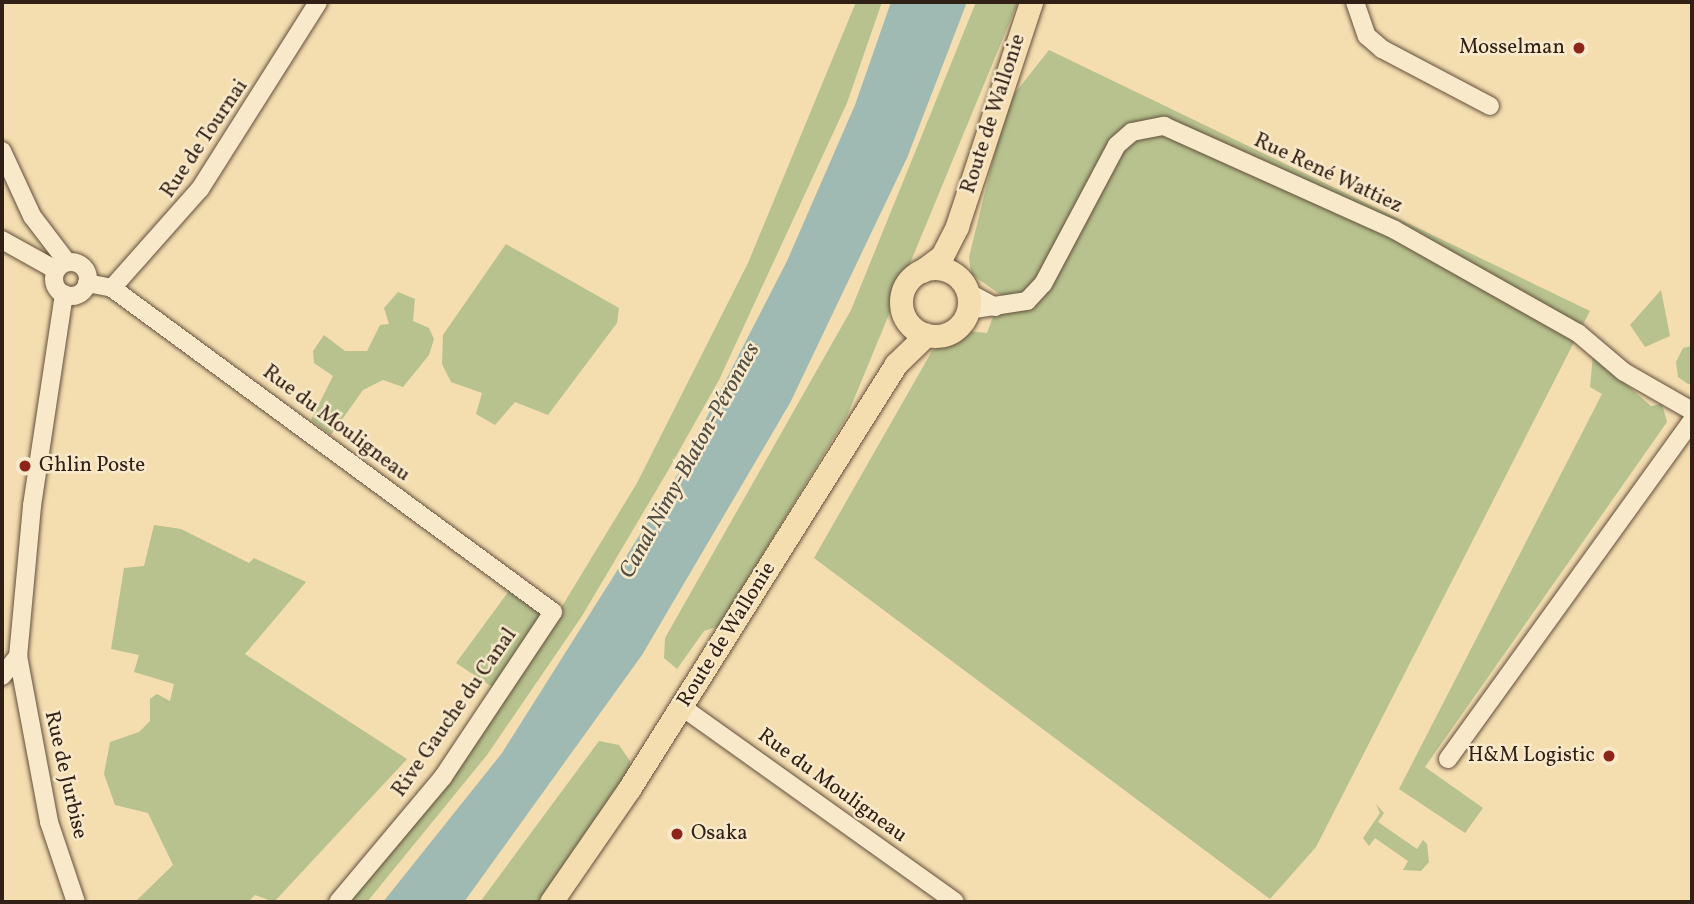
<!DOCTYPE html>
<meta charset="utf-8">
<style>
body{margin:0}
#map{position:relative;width:1694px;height:904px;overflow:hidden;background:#f4ddaf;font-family:Vollkorn,serif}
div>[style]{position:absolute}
.green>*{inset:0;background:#b7c28e}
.water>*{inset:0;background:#9ebab3}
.roads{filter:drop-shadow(0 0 2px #624f3c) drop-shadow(0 0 2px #624f3c)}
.minor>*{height:18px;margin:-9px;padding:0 9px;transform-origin:9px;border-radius:9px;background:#f8e9cb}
.minor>.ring{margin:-9px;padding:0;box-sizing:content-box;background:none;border:18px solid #f8e9cb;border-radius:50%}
.major>*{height:23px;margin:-11.5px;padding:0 11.5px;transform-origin:11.5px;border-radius:11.5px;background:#f4ddaf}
.major>.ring{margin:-11.5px;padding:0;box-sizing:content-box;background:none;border:23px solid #f4ddaf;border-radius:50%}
.dots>*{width:19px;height:19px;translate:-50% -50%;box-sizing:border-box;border:4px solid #f8e9cb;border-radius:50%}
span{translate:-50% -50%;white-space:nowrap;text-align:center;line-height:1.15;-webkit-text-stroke:5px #f8e9cb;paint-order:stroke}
.poi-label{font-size:21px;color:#312015}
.right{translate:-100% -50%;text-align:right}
.left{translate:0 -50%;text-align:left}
.street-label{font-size:21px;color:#312015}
.water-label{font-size:23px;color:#524e44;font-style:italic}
.frame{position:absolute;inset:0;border:4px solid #312015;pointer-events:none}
</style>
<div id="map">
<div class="green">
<div style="clip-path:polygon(856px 2px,882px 2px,847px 103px,719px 380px,666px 474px,582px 616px,487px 755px,367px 902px,338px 902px,500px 692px,456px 663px,514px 584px,553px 611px,561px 608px,637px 483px,748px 263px)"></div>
<div style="clip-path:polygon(976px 2px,1018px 2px,847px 416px,719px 626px,704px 631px,677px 669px,664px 658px,665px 638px,851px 310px)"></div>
<div style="clip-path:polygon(1049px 50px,1590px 311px,1316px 847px,1270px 899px,814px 558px,932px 351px,968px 331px,987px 333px,1001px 295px,971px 274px,969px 257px,1007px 103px)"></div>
<div style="clip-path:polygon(506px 244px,619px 308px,617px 323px,548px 415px,515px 402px,495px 425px,476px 414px,482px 393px,451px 382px,442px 364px,443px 335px)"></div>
<div style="clip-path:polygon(1661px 290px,1670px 336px,1645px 347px,1630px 325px)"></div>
<div style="clip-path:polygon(398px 292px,415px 299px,413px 321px,429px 328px,434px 339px,429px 355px,403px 387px,383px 380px,363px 390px,331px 435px,311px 420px,333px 376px,314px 363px,313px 351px,324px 335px,345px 351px,367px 351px,380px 325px,389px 324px,384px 308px)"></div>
<div style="clip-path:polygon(1692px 346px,1692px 384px,1688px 384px,1678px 377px,1676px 362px,1683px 348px)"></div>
<div style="clip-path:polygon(1593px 355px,1651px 406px,1662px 404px,1667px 422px,1425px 767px,1483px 808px,1465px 833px,1399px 789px,1602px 394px,1590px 387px)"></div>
<div style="clip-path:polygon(154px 525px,181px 529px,249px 563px,254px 558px,306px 582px,245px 654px,407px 759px,274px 902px,255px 895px,248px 902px,135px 902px,173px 865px,148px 813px,115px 805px,104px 774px,110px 742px,139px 732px,150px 721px,150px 699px,157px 694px,170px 701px,174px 684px,134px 672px,139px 655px,111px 649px,124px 568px,144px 566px)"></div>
<div style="clip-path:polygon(599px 741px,619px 745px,630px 761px,629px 789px,551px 902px,480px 902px)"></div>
<div style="clip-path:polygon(1376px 804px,1384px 813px,1378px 822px,1417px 849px,1423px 840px,1427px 844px,1429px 862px,1421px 871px,1403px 870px,1408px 861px,1375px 838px,1369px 846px,1363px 838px,1380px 813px)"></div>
</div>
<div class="water">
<div style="clip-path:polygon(891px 2px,967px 2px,907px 158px,790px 403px,642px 655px,464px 902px,383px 902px,502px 753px,675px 479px,787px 261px,855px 105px)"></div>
</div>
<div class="roads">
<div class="minor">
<div style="left:1355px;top:2px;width:36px;rotate:71deg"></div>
<div style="left:1367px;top:36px;width:20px;rotate:41deg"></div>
<div style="left:1382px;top:49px;width:122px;rotate:27.8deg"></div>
<div style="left:2px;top:151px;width:72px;rotate:65.2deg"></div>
<div style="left:32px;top:216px;width:58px;rotate:52.7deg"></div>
<div style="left:2px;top:240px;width:62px;rotate:29.1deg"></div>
<div class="ring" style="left:54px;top:262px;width:16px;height:16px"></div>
<div style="left:87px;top:283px;width:25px;rotate:11deg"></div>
<div style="left:112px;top:288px;width:547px;rotate:36.3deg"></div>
<div style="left:553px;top:612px;width:198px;rotate:123.7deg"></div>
<div style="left:443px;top:777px;width:163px;rotate:130deg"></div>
<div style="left:112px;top:288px;width:132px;rotate:-48.4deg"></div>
<div style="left:200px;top:189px;width:221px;rotate:-57.7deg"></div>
<div style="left:967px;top:292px;width:32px;rotate:28deg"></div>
<div style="left:64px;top:294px;width:214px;rotate:98.6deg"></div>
<div style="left:32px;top:506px;width:151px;rotate:95.3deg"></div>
<div style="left:18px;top:656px;width:169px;rotate:79.4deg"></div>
<div style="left:49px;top:822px;width:84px;rotate:71.4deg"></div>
<div style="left:968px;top:310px;width:60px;rotate:-8.7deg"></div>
<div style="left:1027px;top:301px;width:23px;rotate:-47deg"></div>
<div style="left:1043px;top:284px;width:157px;rotate:-62deg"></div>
<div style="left:1117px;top:145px;width:20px;rotate:-41deg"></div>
<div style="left:1132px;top:132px;width:33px;rotate:-11deg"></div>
<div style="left:1164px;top:126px;width:253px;rotate:24.2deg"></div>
<div style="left:1395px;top:230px;width:210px;rotate:29.4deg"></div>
<div style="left:1578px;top:333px;width:60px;rotate:40.3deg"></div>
<div style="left:1624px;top:372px;width:78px;rotate:29.8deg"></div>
<div style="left:2px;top:676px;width:26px;rotate:-51deg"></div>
<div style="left:682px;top:707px;width:335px;rotate:35.5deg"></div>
<div style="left:1448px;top:759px;width:417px;rotate:-54.2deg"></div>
</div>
<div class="major">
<div class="ring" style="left:901px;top:268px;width:45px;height:45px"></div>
<div style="left:922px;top:271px;width:25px;rotate:-37deg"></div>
<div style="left:942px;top:256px;width:34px;rotate:-63deg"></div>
<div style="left:957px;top:226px;width:236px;rotate:-71.7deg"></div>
<div style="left:551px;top:902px;width:137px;rotate:-55.4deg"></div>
<div style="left:629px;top:789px;width:502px;rotate:-57.86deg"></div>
<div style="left:896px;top:364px;width:42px;rotate:-44deg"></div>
</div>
</div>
<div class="dots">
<div style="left:1579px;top:48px;background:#8f2418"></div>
<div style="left:25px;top:466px;background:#8f2418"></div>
<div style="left:1609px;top:756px;background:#8f2418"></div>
<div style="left:677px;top:834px;background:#8f2418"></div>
</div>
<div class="poi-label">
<span class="right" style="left:1565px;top:48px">Mosselman</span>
<span class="left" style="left:39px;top:466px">Ghlin Poste</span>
<span class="right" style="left:1595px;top:756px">H&amp;M Logistic</span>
<span class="left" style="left:691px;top:834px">Osaka</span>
</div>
<div class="street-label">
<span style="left:994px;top:114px;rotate:-72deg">Route de Wallonie</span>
<span style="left:205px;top:139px;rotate:-56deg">Rue de Tournai</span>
<span style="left:1328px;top:174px;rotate:25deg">Rue René Wattiez</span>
<span style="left:336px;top:424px;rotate:37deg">Rue du Mouligneau</span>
<span style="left:727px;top:635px;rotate:-58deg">Route de Wallonie</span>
<span style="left:455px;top:713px;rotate:-55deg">Rive Gauche du Canal</span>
<span style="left:65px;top:775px;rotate:77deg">Rue de Jurbise</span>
<span style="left:832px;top:786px;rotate:36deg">Rue du Mouligneau</span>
</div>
<div class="water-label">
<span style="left:690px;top:461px;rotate:-61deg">Canal Nimy-Blaton-Péronnes</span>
</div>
<div class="frame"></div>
</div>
